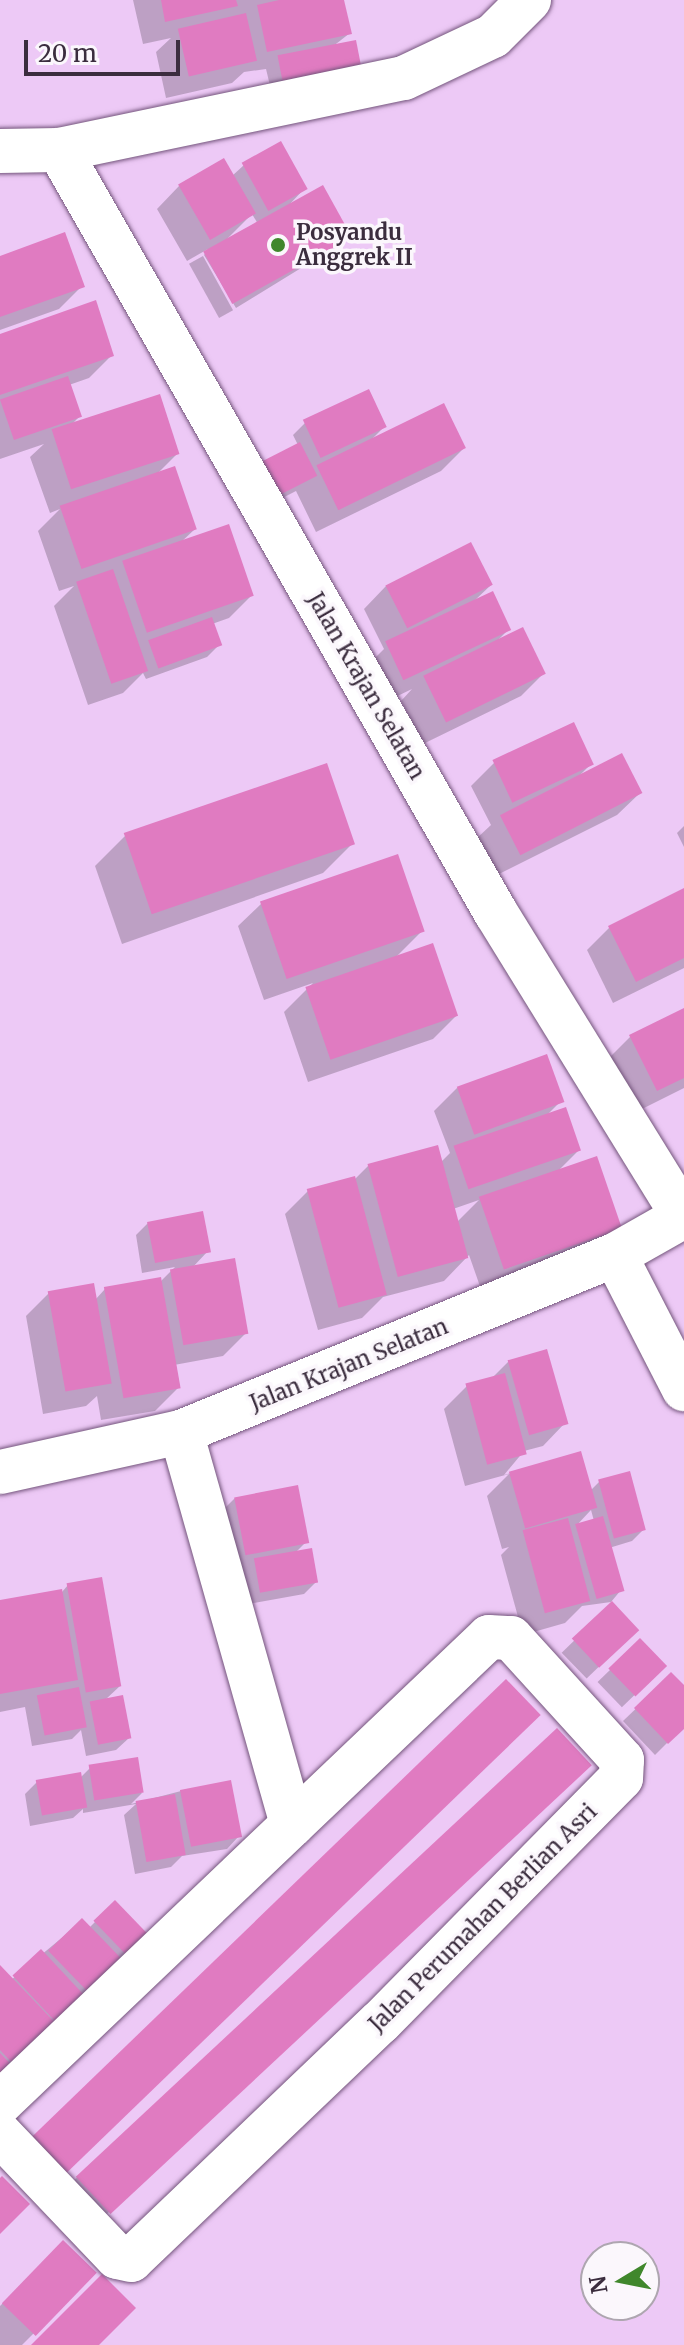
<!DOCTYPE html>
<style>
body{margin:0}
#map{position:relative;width:684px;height:2345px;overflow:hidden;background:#edc9f6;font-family:Merriweather,serif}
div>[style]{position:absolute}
.shadow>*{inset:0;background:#0003;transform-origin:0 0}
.building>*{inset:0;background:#e07bc1;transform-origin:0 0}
.roads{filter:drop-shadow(0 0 2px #74557c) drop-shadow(0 0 2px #74557c)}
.minor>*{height:44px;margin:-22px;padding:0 22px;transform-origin:22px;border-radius:22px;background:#fff}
.dots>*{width:22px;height:22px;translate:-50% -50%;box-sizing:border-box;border:4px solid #fbf7fc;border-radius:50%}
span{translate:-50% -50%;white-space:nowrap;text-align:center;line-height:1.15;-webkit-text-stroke:7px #fbf7fc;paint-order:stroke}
.poi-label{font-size:22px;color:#3b2d3e;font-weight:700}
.left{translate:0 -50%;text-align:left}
.street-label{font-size:22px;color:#3b2d3e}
.north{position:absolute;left:580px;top:2241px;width:80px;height:80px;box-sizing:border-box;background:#fbf7fc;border:2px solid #aea6b0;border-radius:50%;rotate:260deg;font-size:22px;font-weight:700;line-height:32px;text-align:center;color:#3b2d3e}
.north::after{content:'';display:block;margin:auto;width:28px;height:36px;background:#40872c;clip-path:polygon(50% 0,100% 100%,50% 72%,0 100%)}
.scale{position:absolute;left:24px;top:40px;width:156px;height:36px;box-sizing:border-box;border:4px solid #3b2d3e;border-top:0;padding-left:10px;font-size:24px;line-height:28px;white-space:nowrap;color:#3b2d3e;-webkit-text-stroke:6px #fbf7fc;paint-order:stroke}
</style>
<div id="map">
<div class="shadow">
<div style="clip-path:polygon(133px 0,342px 0,350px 33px,272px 94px,266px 69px,244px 72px,232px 83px,166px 98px,156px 52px,171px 38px,143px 44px)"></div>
<div style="clip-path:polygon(evenodd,244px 165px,305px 188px,288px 206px,350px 238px,236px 308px,204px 255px,208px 249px,187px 261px,157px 209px,179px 186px,232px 176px,244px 165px,252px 214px,258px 224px,225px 241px,252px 214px)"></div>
<div style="left:203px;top:256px;width:62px;height:16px;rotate:61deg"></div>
<div style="clip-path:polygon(0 258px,82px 286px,59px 309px,0 330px)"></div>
<div style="clip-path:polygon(0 336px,112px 355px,89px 378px,69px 385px,80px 416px,66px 430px,178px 453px,156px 475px,195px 529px,178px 545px,252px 595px,229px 618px,212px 624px,219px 645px,207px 657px,146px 679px,143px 673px,123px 693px,88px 705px,54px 606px,74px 586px,59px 591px,38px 531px,60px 509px,50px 513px,30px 457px,44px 444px,0 459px)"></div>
<div style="clip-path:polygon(305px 423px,384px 427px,370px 441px,464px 448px,441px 471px,316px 532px,296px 491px,265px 507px,298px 445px,293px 435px)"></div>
<div style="clip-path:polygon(491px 585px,472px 603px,509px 629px,497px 641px,544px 673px,521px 696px,423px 744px,401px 701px,412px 689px,383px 703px,365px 668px,384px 649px,364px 609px,386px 586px)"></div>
<div style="clip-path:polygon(494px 763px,592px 763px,580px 775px,640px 793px,617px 815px,495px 876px,477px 838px,491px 825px,471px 786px)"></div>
<div style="clip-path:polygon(684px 826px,684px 847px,677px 833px)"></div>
<div style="clip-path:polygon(125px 836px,353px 843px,323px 873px,122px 944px,95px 866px)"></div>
<div style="clip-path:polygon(684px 891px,684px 968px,613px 1003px,587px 950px,610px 927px)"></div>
<div style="clip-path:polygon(261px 904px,423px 930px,395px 958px,456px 1016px,433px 1039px,308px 1082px,284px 1012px,313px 983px,264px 1000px,238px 926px)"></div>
<div style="clip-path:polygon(684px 1010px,684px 1088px,634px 1113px,608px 1059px,631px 1036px)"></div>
<div style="clip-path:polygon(evenodd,457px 1088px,561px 1101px,547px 1115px,579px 1150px,557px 1172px,620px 1229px,482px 1292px,469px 1255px,444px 1281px,383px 1297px,362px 1318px,318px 1330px,285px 1214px,308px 1191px,354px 1180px,368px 1166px,440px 1163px,450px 1153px,434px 1111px,457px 1088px,479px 1200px,457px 1222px,453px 1209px,479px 1200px)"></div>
<div style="clip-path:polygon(148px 1223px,208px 1251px,192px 1268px,246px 1333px,223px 1356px,174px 1365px,178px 1388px,155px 1411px,101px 1420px,97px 1396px,86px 1406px,43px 1414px,26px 1316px,49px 1293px,95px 1300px,105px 1289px,159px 1283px,175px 1267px,142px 1273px,136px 1235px)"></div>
<div style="clip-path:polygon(evenodd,509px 1361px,565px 1423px,543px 1446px,524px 1451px,504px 1475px,580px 1454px,590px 1491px,599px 1482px,644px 1529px,632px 1541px,609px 1548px,621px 1590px,611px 1602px,582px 1606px,565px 1623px,523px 1635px,501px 1555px,509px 1547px,502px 1549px,487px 1496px,509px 1474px,465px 1486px,444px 1409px,467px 1386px,491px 1379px,509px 1361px,591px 1510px,594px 1521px,576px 1526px,591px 1510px)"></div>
<div style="clip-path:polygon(235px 1498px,306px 1542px,295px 1553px,316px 1582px,304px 1594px,248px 1604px,212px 1521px)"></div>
<div style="clip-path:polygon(68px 1585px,120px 1686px,105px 1700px,129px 1738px,116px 1750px,86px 1756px,81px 1730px,72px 1739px,32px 1746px,25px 1707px,0 1712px,0 1603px,62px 1592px)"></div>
<div style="left:612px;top:1604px;width:36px;height:70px;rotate:46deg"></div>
<div style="left:640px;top:1641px;width:35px;height:59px;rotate:46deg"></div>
<div style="clip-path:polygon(671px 1675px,684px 1688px,684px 1726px,655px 1755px,623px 1721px)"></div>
<div style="left:557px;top:1730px;width:47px;height:673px;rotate:47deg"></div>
<div style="clip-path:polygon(90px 1768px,142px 1793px,131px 1804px,181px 1791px,239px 1836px,227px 1849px,182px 1856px,171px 1867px,135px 1874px,124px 1815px,136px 1804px,83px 1813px,83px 1809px,73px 1818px,30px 1826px,25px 1794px,37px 1782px,80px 1778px)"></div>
<div style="clip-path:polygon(115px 1902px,148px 1937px,0 2090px,0 1970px,11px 1980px,82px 1921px,89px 1928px)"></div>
<div style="clip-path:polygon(63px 2242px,94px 2273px,22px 2345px,0 2345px,0 2306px)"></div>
</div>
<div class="building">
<div style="clip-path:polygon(161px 0,236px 0,238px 6px,165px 22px)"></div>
<div style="clip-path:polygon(279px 0,344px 0,352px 34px,267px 52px,257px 5px)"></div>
<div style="left:246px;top:13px;width:49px;height:70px;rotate:77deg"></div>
<div style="left:356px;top:40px;width:26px;height:80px;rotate:79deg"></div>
<div style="left:281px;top:141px;width:55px;height:45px;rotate:61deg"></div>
<div style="left:224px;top:158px;width:64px;height:53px;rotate:60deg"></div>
<div style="left:323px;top:185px;width:60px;height:137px;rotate:61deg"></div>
<div style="clip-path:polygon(65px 232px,85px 287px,0 317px,0 256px)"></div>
<div style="clip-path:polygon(96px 300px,114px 356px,0 395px,0 334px)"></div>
<div style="left:68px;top:376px;width:43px;height:72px;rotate:71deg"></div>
<div style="left:369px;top:389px;width:42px;height:73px;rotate:65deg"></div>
<div style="left:160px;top:394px;width:63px;height:114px;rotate:72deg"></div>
<div style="left:444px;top:403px;width:50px;height:142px;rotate:64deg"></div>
<div style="left:300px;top:442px;width:38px;height:44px;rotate:63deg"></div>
<div style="left:175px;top:466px;width:67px;height:122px;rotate:71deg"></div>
<div style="left:229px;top:524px;width:76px;height:113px;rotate:71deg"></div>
<div style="left:471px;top:542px;width:48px;height:96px;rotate:63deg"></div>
<div style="left:113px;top:569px;width:108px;height:39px;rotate:71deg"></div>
<div style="left:493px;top:591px;width:43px;height:119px;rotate:65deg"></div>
<div style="left:212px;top:617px;width:30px;height:68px;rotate:70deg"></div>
<div style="left:523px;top:627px;width:52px;height:111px;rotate:64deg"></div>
<div style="left:574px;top:722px;width:47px;height:90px;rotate:65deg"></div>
<div style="left:622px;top:753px;width:45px;height:137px;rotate:63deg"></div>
<div style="left:327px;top:763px;width:86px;height:215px;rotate:71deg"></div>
<div style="left:398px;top:854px;width:82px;height:146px;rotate:71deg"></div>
<div style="clip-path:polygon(684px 888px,684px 958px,636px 982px,608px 926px)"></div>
<div style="left:433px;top:943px;width:77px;height:135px;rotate:71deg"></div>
<div style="clip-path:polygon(684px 1008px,684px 1078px,657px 1091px,629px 1035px)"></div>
<div style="left:547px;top:1054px;width:51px;height:96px;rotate:70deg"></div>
<div style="left:566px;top:1107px;width:46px;height:119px;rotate:71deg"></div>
<div style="left:438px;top:1145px;width:117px;height:73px;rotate:75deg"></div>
<div style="left:597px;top:1156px;width:77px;height:125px;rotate:71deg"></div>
<div style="left:355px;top:1176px;width:123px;height:50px;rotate:75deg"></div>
<div style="left:203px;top:1211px;width:42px;height:57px;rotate:79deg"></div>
<div style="left:235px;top:1258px;width:77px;height:66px;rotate:80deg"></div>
<div style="left:161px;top:1277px;width:113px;height:58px;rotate:80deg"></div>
<div style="left:94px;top:1283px;width:102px;height:47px;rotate:80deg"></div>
<div style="left:547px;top:1349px;width:78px;height:41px;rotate:74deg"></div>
<div style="left:505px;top:1373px;width:84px;height:41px;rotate:75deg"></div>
<div style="left:581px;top:1451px;width:59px;height:75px;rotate:74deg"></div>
<div style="left:630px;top:1471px;width:61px;height:33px;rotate:75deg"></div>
<div style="left:298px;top:1485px;width:59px;height:65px;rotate:79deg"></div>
<div style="left:603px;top:1516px;width:78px;height:29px;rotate:74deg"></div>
<div style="left:568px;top:1518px;width:86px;height:47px;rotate:75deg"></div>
<div style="left:312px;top:1548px;width:35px;height:59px;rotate:80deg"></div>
<div style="left:102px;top:1577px;width:111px;height:36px;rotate:80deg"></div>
<div style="clip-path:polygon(62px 1589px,78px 1680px,0 1694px,0 1600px)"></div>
<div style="left:612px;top:1601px;width:40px;height:55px;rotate:47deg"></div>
<div style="left:640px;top:1638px;width:39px;height:44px;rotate:46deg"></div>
<div style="clip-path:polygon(671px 1672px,684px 1685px,684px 1729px,668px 1744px,634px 1708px)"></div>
<div style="left:506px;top:1679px;width:50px;height:664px;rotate:46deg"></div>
<div style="left:79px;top:1687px;width:41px;height:43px;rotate:79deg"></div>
<div style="left:123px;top:1695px;width:44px;height:34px;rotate:79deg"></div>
<div style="left:557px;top:1728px;width:51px;height:658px;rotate:47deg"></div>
<div style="left:138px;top:1757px;width:36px;height:50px;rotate:81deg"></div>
<div style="left:81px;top:1772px;width:36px;height:46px;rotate:80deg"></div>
<div style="left:231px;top:1780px;width:58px;height:52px;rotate:79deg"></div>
<div style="left:175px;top:1794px;width:62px;height:40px;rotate:80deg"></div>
<div style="left:115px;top:1900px;width:52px;height:30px;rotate:46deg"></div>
<div style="left:82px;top:1918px;width:62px;height:47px;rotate:46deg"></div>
<div style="left:41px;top:1949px;width:74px;height:39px;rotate:47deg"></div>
<div style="clip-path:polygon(0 1965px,63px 2031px,21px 2072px,0 2050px)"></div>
<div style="clip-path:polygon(0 2053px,19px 2073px,0 2091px)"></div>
<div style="clip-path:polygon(2px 2176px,30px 2204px,0 2234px,0 2178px)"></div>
<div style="left:63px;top:2240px;width:47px;height:88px;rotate:44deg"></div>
<div style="clip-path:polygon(102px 2274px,136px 2308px,99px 2345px,31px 2345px)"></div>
</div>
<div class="roads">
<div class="minor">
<div style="left:59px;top:150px;width:879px;rotate:60.2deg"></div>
<div style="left:496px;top:913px;width:356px;rotate:58.3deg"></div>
<div style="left:0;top:151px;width:59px;rotate:-1deg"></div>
<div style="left:59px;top:150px;width:352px;rotate:-11.8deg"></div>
<div style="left:404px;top:78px;width:98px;rotate:-25.3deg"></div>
<div style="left:493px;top:36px;width:51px;rotate:-45deg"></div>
<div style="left:615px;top:1255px;width:151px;rotate:62.8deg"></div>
<div style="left:181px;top:1432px;width:408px;rotate:74.2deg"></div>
<div style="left:0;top:1472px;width:185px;rotate:-12.5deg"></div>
<div style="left:181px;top:1432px;width:469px;rotate:-22.2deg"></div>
<div style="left:615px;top:1255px;width:79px;rotate:-29.5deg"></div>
<div style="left:0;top:2103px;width:675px;rotate:-43.62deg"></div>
<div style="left:489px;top:1637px;width:22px;rotate:3deg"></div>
<div style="left:511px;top:1638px;width:165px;rotate:47.7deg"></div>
<div style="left:622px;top:1760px;width:18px;rotate:93deg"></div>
<div style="left:621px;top:1778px;width:343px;rotate:134.6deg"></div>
<div style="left:380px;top:2022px;width:344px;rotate:136.3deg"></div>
<div style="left:131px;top:2260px;width:14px;rotate:-168deg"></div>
<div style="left:117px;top:2257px;width:170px;rotate:-133.6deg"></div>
</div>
</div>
<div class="dots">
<div style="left:278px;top:245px;background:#40872c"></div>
</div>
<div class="poi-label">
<span class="left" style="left:296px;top:245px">Posyandu<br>Anggrek II</span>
</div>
<div class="street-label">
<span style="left:366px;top:686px;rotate:60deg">Jalan Krajan Selatan</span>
<span style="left:349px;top:1365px;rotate:-22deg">Jalan Krajan Selatan</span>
<span style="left:483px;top:1918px;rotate:-45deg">Jalan Perumahan Berlian Asri</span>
</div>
<div class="north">N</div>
<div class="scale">20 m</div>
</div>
